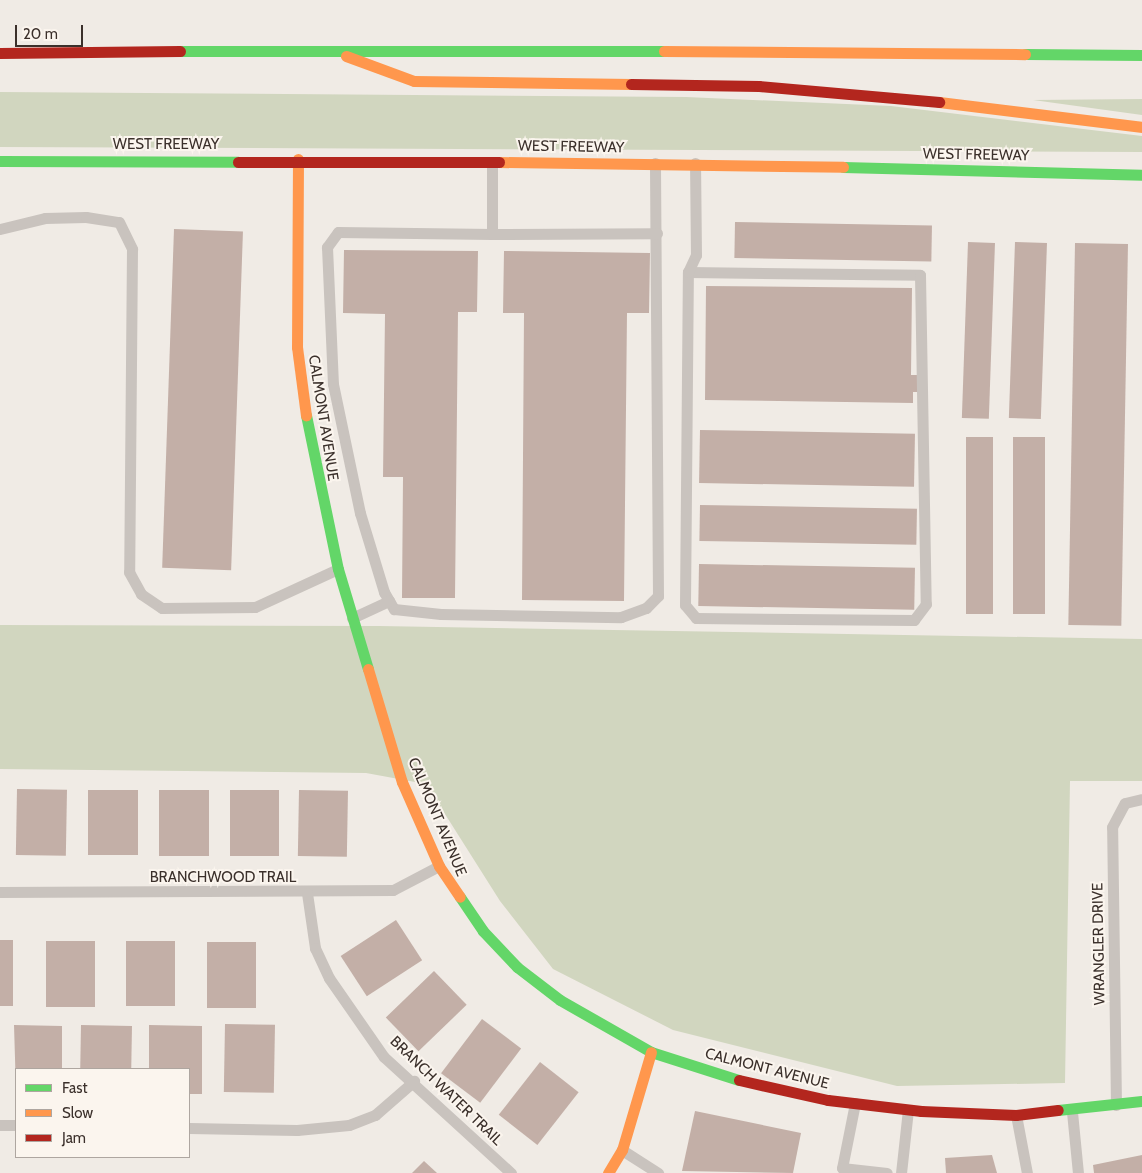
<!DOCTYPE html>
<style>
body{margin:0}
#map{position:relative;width:1142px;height:1173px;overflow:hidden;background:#f0ebe5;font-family:Cabin,sans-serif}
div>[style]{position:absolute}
.green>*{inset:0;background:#d1d6bf}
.building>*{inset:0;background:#c3afa7;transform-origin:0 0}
.lane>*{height:11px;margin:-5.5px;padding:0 5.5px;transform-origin:5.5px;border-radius:5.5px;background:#c9c3be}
.fast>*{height:11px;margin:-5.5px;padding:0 5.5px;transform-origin:5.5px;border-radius:5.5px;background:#63d668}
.slow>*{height:11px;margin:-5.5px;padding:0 5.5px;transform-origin:5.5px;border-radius:5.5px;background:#ff974d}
.jam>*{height:11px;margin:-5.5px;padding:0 5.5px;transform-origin:5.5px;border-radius:5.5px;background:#b3261e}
span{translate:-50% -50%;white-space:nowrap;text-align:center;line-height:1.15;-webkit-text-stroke:4px #fbf5ee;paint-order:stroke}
.street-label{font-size:15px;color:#3b302b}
.legend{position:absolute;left:15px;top:1068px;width:175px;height:90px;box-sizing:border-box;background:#fbf5ee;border:1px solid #aea6a0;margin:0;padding:6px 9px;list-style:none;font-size:15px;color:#3b302b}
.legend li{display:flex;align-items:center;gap:10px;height:25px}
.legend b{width:25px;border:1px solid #aea6a0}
.scale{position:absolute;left:15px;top:25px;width:68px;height:22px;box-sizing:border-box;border:2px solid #3b302b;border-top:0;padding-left:6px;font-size:15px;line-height:18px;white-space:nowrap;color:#3b302b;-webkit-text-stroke:4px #fbf5ee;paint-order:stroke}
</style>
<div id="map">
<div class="green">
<div style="clip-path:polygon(0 92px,686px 97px,891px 106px,1142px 136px,1142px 152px,0 147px)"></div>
<div style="clip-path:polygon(1142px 99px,1142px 115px,1033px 100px)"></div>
<div style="clip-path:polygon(0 625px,379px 626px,1142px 639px,1142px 781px,1070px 781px,1065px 1083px,897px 1086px,673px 1030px,553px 969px,500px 901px,426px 784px,366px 773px,0 769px)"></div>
</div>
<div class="building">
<div style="left:735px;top:222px;width:197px;height:36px;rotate:1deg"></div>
<div style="left:174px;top:229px;width:69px;height:339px;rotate:2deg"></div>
<div style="left:968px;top:242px;width:27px;height:176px;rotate:2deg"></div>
<div style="left:1015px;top:242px;width:32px;height:176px;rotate:2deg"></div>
<div style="left:1075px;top:243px;width:53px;height:382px;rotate:1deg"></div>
<div style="clip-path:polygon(344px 250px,478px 251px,477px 312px,458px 312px,455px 598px,402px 598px,403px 477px,383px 477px,385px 314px,343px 313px)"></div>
<div style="clip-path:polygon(504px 251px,650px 253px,649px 313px,627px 313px,624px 601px,522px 600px,524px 313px,503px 313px)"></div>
<div style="clip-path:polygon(706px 286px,912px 288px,911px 375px,919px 375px,919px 392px,913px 392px,913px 403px,705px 400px)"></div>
<div style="left:700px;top:430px;width:215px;height:53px;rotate:1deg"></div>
<div style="left:966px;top:437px;width:27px;height:177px"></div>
<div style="left:1013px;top:437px;width:32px;height:177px"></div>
<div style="left:700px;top:505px;width:217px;height:36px;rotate:1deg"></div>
<div style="left:699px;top:564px;width:216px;height:42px;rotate:1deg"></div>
<div style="left:17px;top:789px;width:50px;height:66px;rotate:1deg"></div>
<div style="left:88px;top:790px;width:50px;height:65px"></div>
<div style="left:159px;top:790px;width:50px;height:66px"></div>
<div style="left:230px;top:790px;width:49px;height:66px"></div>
<div style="left:299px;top:790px;width:49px;height:66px;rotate:1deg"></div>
<div style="left:396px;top:920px;width:48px;height:66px;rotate:57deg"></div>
<div style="left:0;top:940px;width:13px;height:66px"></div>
<div style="left:46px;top:941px;width:49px;height:66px"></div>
<div style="left:126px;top:941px;width:49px;height:65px"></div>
<div style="left:207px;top:942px;width:49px;height:66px"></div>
<div style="left:434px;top:971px;width:47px;height:67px;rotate:46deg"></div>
<div style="left:482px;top:1019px;width:49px;height:68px;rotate:37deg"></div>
<div style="left:225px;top:1024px;width:50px;height:68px;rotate:1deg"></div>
<div style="clip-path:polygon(14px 1025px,62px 1026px,62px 1069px,16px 1069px,16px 1092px)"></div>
<div style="left:81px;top:1025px;width:51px;height:44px;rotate:1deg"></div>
<div style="clip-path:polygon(149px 1025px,202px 1026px,202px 1094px,189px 1094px,189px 1069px,149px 1069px)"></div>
<div style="left:540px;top:1062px;width:49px;height:67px;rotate:38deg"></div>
<div style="clip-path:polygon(695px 1111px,801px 1133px,793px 1173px,682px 1171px)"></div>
<div style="clip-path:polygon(992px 1155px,997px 1173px,946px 1173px,945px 1158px)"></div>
<div style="clip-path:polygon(1142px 1155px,1142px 1173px,1094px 1173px,1093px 1165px)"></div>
<div style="clip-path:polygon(424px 1161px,437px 1173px,412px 1173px)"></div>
</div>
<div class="lane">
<div style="left:492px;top:163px;width:71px;rotate:90deg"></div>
<div style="left:492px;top:234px;width:154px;rotate:-179.3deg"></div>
<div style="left:338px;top:232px;width:19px;rotate:126deg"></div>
<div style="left:327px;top:247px;width:137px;rotate:87.5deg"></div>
<div style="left:333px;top:384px;width:132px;rotate:78.2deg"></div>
<div style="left:360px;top:513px;width:83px;rotate:73.1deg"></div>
<div style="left:384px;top:592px;width:20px;rotate:60deg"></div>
<div style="left:394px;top:609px;width:47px;rotate:6.1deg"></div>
<div style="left:441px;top:614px;width:180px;rotate:1deg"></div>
<div style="left:621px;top:617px;width:27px;rotate:-20deg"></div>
<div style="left:646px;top:608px;width:17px;rotate:-45deg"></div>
<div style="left:658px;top:596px;width:433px;rotate:-90.4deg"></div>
<div style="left:0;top:229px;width:46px;rotate:-13.7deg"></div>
<div style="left:45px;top:218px;width:41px;rotate:-1.4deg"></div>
<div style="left:86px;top:217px;width:33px;rotate:9deg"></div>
<div style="left:119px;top:222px;width:30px;rotate:64deg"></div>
<div style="left:132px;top:249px;width:323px;rotate:90.5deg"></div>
<div style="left:129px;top:572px;width:25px;rotate:61deg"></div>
<div style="left:141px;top:594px;width:25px;rotate:34deg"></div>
<div style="left:162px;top:608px;width:93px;rotate:-0.6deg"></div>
<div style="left:255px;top:607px;width:91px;rotate:-24.6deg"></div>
<div style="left:492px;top:234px;width:165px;rotate:-0.3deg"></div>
<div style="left:688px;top:272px;width:232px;rotate:0.7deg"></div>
<div style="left:920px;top:275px;width:329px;rotate:89deg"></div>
<div style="left:926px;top:604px;width:20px;rotate:127deg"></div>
<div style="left:914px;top:620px;width:218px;rotate:-179.5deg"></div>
<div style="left:696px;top:618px;width:17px;rotate:-130deg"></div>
<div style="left:685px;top:605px;width:333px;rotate:-89.5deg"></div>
<div style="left:688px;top:272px;width:19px;rotate:-65deg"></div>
<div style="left:696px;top:255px;width:92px;rotate:-90.6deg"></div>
<div style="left:352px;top:618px;width:41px;rotate:-24.7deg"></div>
<div style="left:0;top:892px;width:393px;rotate:-0.3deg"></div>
<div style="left:393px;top:890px;width:52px;rotate:-27.6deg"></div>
<div style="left:307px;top:893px;width:56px;rotate:81.7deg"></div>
<div style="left:315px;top:948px;width:33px;rotate:65deg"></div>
<div style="left:329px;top:978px;width:96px;rotate:55.2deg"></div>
<div style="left:384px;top:1057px;width:172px;rotate:42.4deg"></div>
<div style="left:855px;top:1103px;width:66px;rotate:101.3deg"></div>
<div style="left:842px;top:1168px;width:45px;rotate:6.3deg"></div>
<div style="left:1116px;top:1105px;width:278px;rotate:-90.8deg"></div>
<div style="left:1112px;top:827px;width:27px;rotate:-62deg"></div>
<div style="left:1125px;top:803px;width:17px;rotate:-13deg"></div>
<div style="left:1072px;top:1112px;width:61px;rotate:84.4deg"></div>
<div style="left:1016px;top:1115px;width:59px;rotate:79.3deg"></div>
<div style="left:0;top:1125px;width:16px"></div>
<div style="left:189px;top:1128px;width:108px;rotate:1.1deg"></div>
<div style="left:297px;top:1130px;width:52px;rotate:-5.5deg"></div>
<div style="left:349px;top:1125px;width:28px;rotate:-21deg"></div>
<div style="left:375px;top:1115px;width:52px;rotate:-41.1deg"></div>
<div style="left:622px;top:1150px;width:43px;rotate:32.6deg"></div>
<div style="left:901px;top:1173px;width:63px;rotate:-83.7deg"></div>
</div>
<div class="fast">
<div style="left:180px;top:51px;width:484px"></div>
<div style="left:1025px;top:54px;width:117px;rotate:0.5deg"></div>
<div style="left:0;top:161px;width:238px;rotate:0.2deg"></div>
<div style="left:843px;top:167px;width:299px;rotate:1.5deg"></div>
<div style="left:306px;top:415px;width:157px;rotate:78.3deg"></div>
<div style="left:338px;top:569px;width:104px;rotate:73.3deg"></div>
<div style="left:460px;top:897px;width:41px;rotate:55.9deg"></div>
<div style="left:483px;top:931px;width:50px;rotate:46.6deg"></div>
<div style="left:517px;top:967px;width:54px;rotate:37.5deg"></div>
<div style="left:560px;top:1000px;width:105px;rotate:29.7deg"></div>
<div style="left:651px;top:1052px;width:92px;rotate:17.7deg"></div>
<div style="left:1058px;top:1110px;width:84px;rotate:-6.1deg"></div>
</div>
<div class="slow">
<div style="left:664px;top:51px;width:361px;rotate:0.5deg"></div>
<div style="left:346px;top:56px;width:72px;rotate:20.2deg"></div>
<div style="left:414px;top:81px;width:217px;rotate:0.8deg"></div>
<div style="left:939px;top:102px;width:205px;rotate:7deg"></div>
<div style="left:298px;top:159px;width:188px;rotate:90.3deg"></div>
<div style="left:297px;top:347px;width:69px;rotate:82.5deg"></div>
<div style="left:499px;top:162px;width:344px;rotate:0.8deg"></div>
<div style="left:368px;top:669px;width:118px;rotate:73.3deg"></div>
<div style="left:402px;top:782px;width:92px;rotate:66.2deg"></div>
<div style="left:439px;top:866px;width:37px;rotate:56deg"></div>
<div style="left:608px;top:1173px;width:27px;rotate:-59deg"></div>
<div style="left:622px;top:1150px;width:102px;rotate:-73.5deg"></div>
</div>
<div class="jam">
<div style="left:0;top:53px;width:180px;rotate:-0.6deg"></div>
<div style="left:631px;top:84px;width:128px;rotate:0.9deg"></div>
<div style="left:759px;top:86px;width:181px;rotate:5.1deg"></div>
<div style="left:238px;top:162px;width:261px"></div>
<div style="left:739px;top:1080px;width:91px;rotate:12.7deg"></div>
<div style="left:828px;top:1100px;width:94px;rotate:6.7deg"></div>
<div style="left:921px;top:1111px;width:95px;rotate:2.4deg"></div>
<div style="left:1016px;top:1115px;width:42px;rotate:-6.8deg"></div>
</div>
<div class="street-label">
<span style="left:166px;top:145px">WEST FREEWAY</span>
<span style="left:571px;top:147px;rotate:1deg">WEST FREEWAY</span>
<span style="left:976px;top:155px;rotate:1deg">WEST FREEWAY</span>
<span style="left:323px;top:418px;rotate:81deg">CALMONT AVENUE</span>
<span style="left:437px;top:817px;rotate:67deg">CALMONT AVENUE</span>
<span style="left:223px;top:878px">BRANCHWOOD TRAIL</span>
<span style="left:1099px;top:944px;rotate:-91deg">WRANGLER DRIVE</span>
<span style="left:767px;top:1069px;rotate:14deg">CALMONT AVENUE</span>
<span style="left:446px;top:1091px;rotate:44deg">BRANCH WATER TRAIL</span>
</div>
<ul class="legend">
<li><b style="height:6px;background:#63d668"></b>Fast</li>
<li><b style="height:6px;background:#ff974d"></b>Slow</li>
<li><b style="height:6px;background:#b3261e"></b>Jam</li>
</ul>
<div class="scale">20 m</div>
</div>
